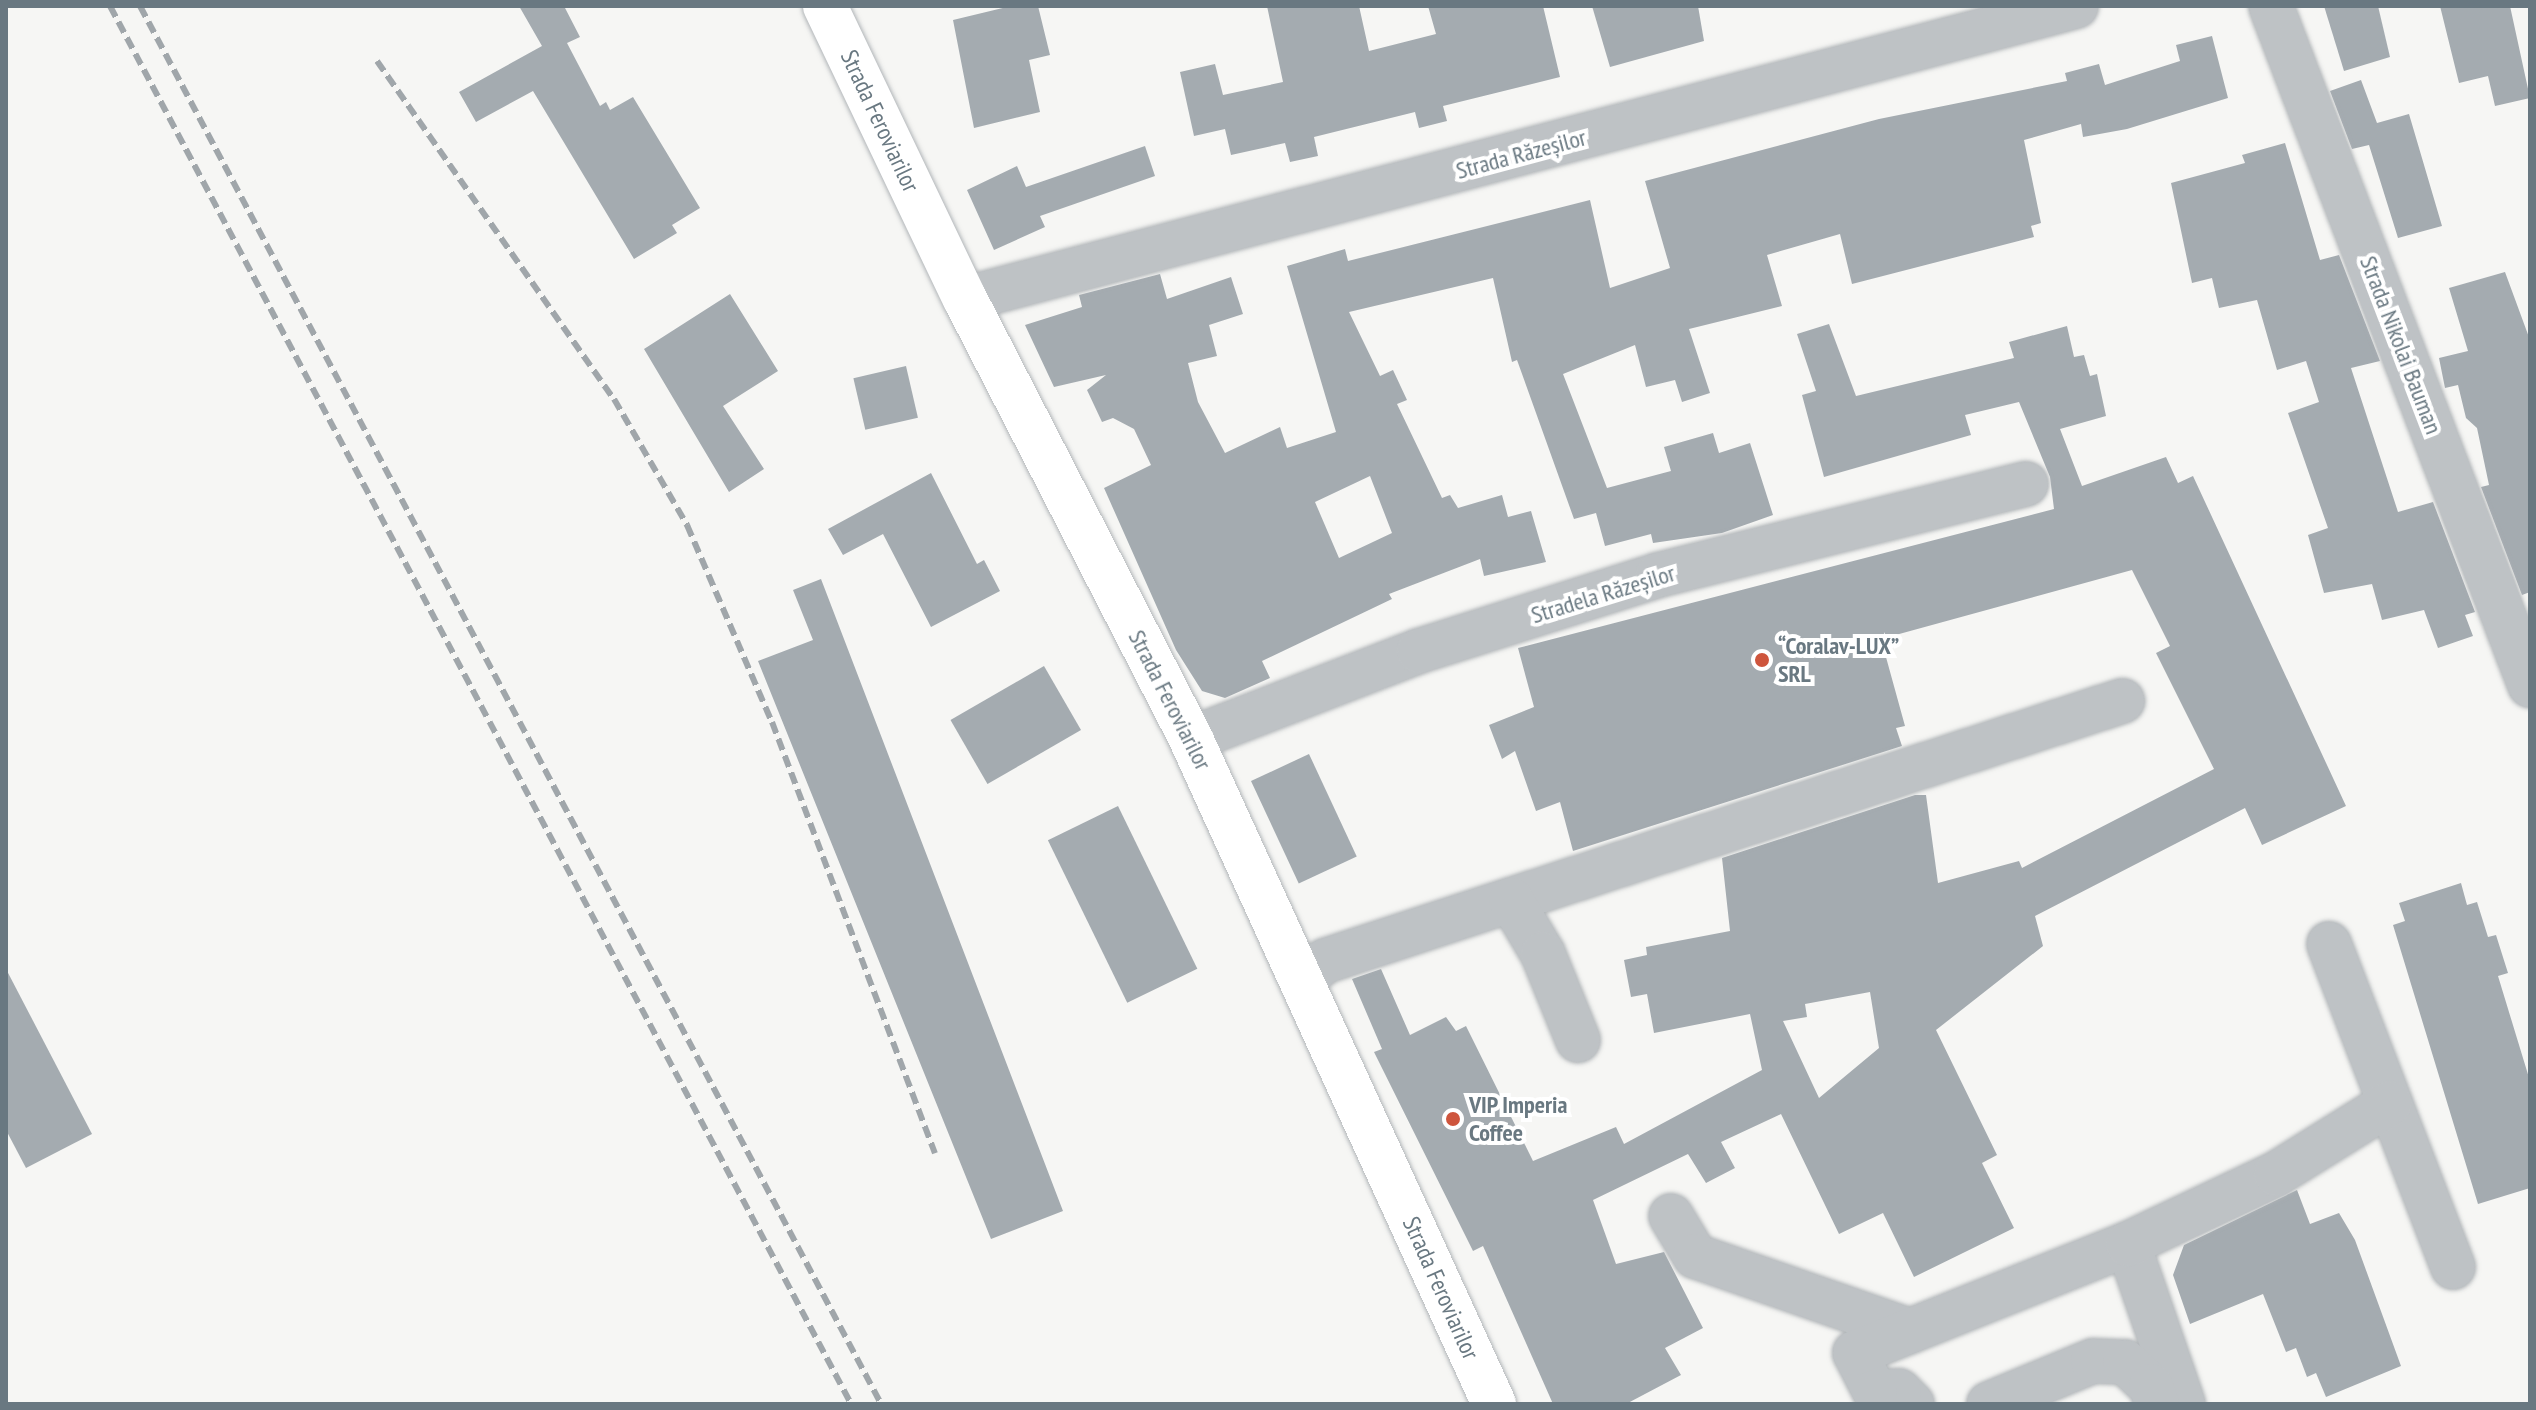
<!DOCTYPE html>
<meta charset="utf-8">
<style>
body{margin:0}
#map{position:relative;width:2536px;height:1410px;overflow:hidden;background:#f6f6f4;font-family:"PT Sans Narrow",sans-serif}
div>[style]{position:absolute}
.building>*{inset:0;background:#a4abb0;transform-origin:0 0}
.roads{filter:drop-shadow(0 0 2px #b2b6b9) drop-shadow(0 0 2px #b2b6b9)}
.minor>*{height:44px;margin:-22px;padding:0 22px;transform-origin:22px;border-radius:22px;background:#bec2c5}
.major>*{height:44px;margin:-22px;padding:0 22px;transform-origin:22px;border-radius:22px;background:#fff}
.rail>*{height:6px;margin-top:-3px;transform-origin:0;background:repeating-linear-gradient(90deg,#a0a6aa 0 12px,transparent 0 18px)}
.dots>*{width:22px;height:22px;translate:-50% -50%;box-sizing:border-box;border:4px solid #fff;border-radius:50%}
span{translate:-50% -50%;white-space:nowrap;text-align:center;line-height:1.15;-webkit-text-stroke:8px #fff;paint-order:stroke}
.street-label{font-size:24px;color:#697881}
.poi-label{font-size:24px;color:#697881;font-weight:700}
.left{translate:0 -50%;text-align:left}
.frame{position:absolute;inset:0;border:8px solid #697881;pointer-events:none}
</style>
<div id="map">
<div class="building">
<div style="clip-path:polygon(519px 6px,564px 6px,580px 37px,567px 43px,600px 106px,606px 102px,610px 110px,633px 97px,700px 208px,672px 225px,677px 233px,634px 259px,533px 91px,476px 122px,459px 92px,542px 46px)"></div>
<div style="clip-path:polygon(1011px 6px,1038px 6px,1050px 55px,1029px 60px,1040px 112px,974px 128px,953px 20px)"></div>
<div style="clip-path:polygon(1267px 6px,1359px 6px,1369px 51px,1436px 34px,1428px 6px,1543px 6px,1560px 77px,1443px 106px,1447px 121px,1419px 128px,1415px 112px,1314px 137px,1318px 156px,1290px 162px,1285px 143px,1231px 155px,1225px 129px,1194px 136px,1180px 72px,1215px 64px,1223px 95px,1283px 82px)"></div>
<div style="clip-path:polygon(1592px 6px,1698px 6px,1704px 41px,1610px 67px)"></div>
<div style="clip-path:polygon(2324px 6px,2378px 6px,2390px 57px,2344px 71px)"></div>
<div style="clip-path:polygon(2440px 6px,2510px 6px,2530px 98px,2495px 106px,2488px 76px,2459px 83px)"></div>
<div style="clip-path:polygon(evenodd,2212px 36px,2228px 98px,2127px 129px,2083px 137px,2081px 124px,2024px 140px,2041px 223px,2031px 226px,2034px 237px,1852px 284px,1840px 234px,1767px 255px,1782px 306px,1689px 329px,1710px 393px,1682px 402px,1675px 380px,1646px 387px,1635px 345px,1563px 374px,1607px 488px,1671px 471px,1664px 447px,1713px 433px,1719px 453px,1750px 443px,1773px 515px,1722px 533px,1653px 543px,1651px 534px,1605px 546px,1596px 513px,1574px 519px,1517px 360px,1512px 362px,1493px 278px,1349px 312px,1380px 376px,1393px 370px,1407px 400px,1397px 404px,1442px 498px,1450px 495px,1458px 508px,1502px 495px,1508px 517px,1531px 511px,1546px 562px,1484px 576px,1480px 559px,1389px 594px,1392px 599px,1262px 661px,1270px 678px,1225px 698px,1202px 691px,1176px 650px,1104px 488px,1151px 465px,1134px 429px,1113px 418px,1102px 422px,1087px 390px,1106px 375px,1054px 387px,1025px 325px,1082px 307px,1079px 295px,1160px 274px,1167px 299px,1231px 277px,1243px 314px,1209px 325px,1217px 356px,1188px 363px,1198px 402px,1225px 453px,1280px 427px,1287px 448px,1336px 432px,1287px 266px,1345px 249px,1348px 261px,1590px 200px,1610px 288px,1670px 268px,1645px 181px,1879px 119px,2067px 81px,2065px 73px,2099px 64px,2105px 85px,2180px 61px,2176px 45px,2212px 36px,1370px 476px,1392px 533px,1339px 558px,1315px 502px,1370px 476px)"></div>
<div style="clip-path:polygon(2361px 80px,2377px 123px,2409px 114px,2442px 226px,2398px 238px,2369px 145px,2352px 149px,2330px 91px)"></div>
<div style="clip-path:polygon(2285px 143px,2320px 260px,2339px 255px,2380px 361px,2351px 368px,2398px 512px,2433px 502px,2475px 612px,2465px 615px,2473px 636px,2438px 648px,2424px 610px,2382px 620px,2372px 584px,2324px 593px,2308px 535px,2328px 528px,2288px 413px,2319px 402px,2306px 361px,2277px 370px,2257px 300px,2219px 308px,2212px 278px,2192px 283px,2171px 183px,2245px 163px,2242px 155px)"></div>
<div style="clip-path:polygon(1145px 146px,1155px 176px,1040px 216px,1045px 227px,994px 250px,967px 190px,1017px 166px,1026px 187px)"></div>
<div style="clip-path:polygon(2505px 272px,2530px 340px,2530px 592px,2522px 595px,2481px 487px,2489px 485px,2477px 428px,2466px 418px,2458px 385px,2445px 388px,2439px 358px,2468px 351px,2449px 288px)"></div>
<div style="clip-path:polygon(730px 294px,778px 371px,723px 406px,764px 469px,729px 492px,644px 349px)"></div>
<div style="clip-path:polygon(evenodd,1829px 324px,1856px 396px,2014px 358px,2009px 342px,2067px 326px,2074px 357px,2084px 355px,2090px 376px,2097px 374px,2106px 416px,2060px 429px,2082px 486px,2166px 457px,2178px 483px,2193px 476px,2346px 806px,2262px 845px,2245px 808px,2035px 916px,2043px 946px,1936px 1030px,1997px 1155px,1982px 1163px,2014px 1228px,1914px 1277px,1883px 1213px,1839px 1234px,1781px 1114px,1721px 1142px,1735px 1168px,1706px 1183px,1688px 1154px,1593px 1200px,1616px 1264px,1664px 1252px,1703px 1328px,1665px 1348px,1681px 1375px,1626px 1404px,1553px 1404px,1483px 1246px,1473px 1251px,1374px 1052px,1382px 1049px,1352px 979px,1381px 969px,1410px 1035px,1446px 1017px,1456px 1031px,1466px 1026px,1533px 1161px,1616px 1127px,1624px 1144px,1762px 1070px,1750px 1014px,1654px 1033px,1647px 994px,1631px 997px,1624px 960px,1647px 955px,1646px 947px,1730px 931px,1722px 858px,1915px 795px,1926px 795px,1938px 883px,2019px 861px,2022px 868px,2214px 769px,2156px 653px,2170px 646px,2132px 570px,1881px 639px,1905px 726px,1896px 728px,1902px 746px,1573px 851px,1560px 802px,1536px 811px,1515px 751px,1502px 759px,1489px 725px,1534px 707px,1518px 648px,2054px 509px,2050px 477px,2019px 402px,1965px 415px,1971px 435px,1824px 477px,1802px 395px,1816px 391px,1797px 334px,1829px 324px,1870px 992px,1879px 1048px,1819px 1098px,1783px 1021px,1807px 1017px,1805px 1004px,1870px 992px)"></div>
<div style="left:906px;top:366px;width:53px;height:54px;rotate:77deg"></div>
<div style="clip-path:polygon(931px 473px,977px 564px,984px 560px,1000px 591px,931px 627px,883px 534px,843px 555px,828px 529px)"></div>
<div style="clip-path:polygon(821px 579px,1063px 1211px,991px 1239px,758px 661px,813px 640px,793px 590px)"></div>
<div style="left:1044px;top:666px;width:74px;height:108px;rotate:60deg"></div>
<div style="left:1309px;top:754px;width:113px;height:64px;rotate:65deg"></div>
<div style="left:1118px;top:806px;width:181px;height:78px;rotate:64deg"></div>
<div style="clip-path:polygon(2461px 883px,2467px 905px,2477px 902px,2488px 937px,2496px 935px,2508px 973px,2498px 976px,2530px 1081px,2530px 1188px,2478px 1204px,2393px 925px,2405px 921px,2399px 903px)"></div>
<div style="clip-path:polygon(6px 969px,92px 1134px,26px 1168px,6px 1130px)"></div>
<div style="clip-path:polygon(2297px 1190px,2310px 1224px,2339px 1213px,2355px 1240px,2401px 1366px,2326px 1397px,2316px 1373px,2307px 1377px,2296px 1348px,2286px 1352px,2263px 1294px,2190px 1324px,2173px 1275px,2184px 1245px)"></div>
</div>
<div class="roads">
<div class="minor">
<div style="left:2271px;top:6px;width:727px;rotate:69.12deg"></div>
<div style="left:965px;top:299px;width:1149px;rotate:-14.77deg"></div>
<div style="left:1191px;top:739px;width:244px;rotate:-21.1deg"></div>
<div style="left:1419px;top:651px;width:251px;rotate:-17.6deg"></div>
<div style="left:1658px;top:575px;width:379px;rotate:-13.9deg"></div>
<div style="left:1511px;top:900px;width:643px;rotate:-18.04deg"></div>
<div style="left:2329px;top:944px;width:346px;rotate:69deg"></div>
<div style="left:1301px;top:980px;width:31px;rotate:-38deg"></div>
<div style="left:1325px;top:961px;width:196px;rotate:-18.2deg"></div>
<div style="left:1511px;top:900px;width:63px;rotate:59.3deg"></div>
<div style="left:1543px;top:954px;width:93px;rotate:67.9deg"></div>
<div style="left:1671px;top:1216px;width:47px;rotate:59deg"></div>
<div style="left:1695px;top:1256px;width:228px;rotate:19.2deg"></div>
<div style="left:2128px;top:1244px;width:169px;rotate:71deg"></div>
<div style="left:1912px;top:1404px;width:18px;rotate:-135deg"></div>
<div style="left:1899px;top:1391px;width:24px;rotate:178deg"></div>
<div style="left:1875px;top:1392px;width:44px;rotate:-117.1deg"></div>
<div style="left:1855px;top:1353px;width:294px;rotate:-21.8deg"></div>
<div style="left:2128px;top:1244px;width:164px;rotate:-25.3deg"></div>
<div style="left:2276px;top:1174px;width:134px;rotate:-31.9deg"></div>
<div style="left:1989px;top:1404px;width:113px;rotate:-22.5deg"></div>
<div style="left:2093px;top:1361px;width:32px;rotate:2deg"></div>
<div style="left:2125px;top:1362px;width:35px;rotate:43deg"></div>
<div style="left:2151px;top:1386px;width:19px;rotate:72deg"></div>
</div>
<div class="major">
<div style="left:825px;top:6px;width:325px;rotate:64.5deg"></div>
<div style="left:965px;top:299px;width:495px;rotate:62.8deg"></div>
<div style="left:1191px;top:739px;width:731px;rotate:65.5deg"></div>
</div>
</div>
<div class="rail">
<div style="left:110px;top:6px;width:1582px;rotate:62.07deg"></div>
<div style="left:140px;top:6px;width:1582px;rotate:62.07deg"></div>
<div style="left:377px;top:61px;width:413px;rotate:55deg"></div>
<div style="left:614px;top:399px;width:146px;rotate:59.9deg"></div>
<div style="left:687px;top:525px;width:215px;rotate:66.7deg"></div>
<div style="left:772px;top:722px;width:461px;rotate:69.3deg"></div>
</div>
<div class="dots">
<div style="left:1762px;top:660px;background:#ce553d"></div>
<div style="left:1453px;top:1119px;background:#ce553d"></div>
</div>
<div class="street-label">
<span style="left:880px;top:121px;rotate:65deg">Strada Feroviarilor</span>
<span style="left:1521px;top:154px;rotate:-15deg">Strada Răzeșilor</span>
<span style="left:2401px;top:345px;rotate:69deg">Strada Nikolai Bauman</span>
<span style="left:1603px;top:594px;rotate:-17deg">Stradela Răzeșilor</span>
<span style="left:1170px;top:700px;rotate:63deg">Strada Feroviarilor</span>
<span style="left:1441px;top:1288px;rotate:66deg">Strada Feroviarilor</span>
</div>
<div class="poi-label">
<span class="left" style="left:1778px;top:660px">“Coralav-LUX”<br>SRL</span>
<span class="left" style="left:1469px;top:1119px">VIP Imperia<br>Coffee</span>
</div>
<div class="frame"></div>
</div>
